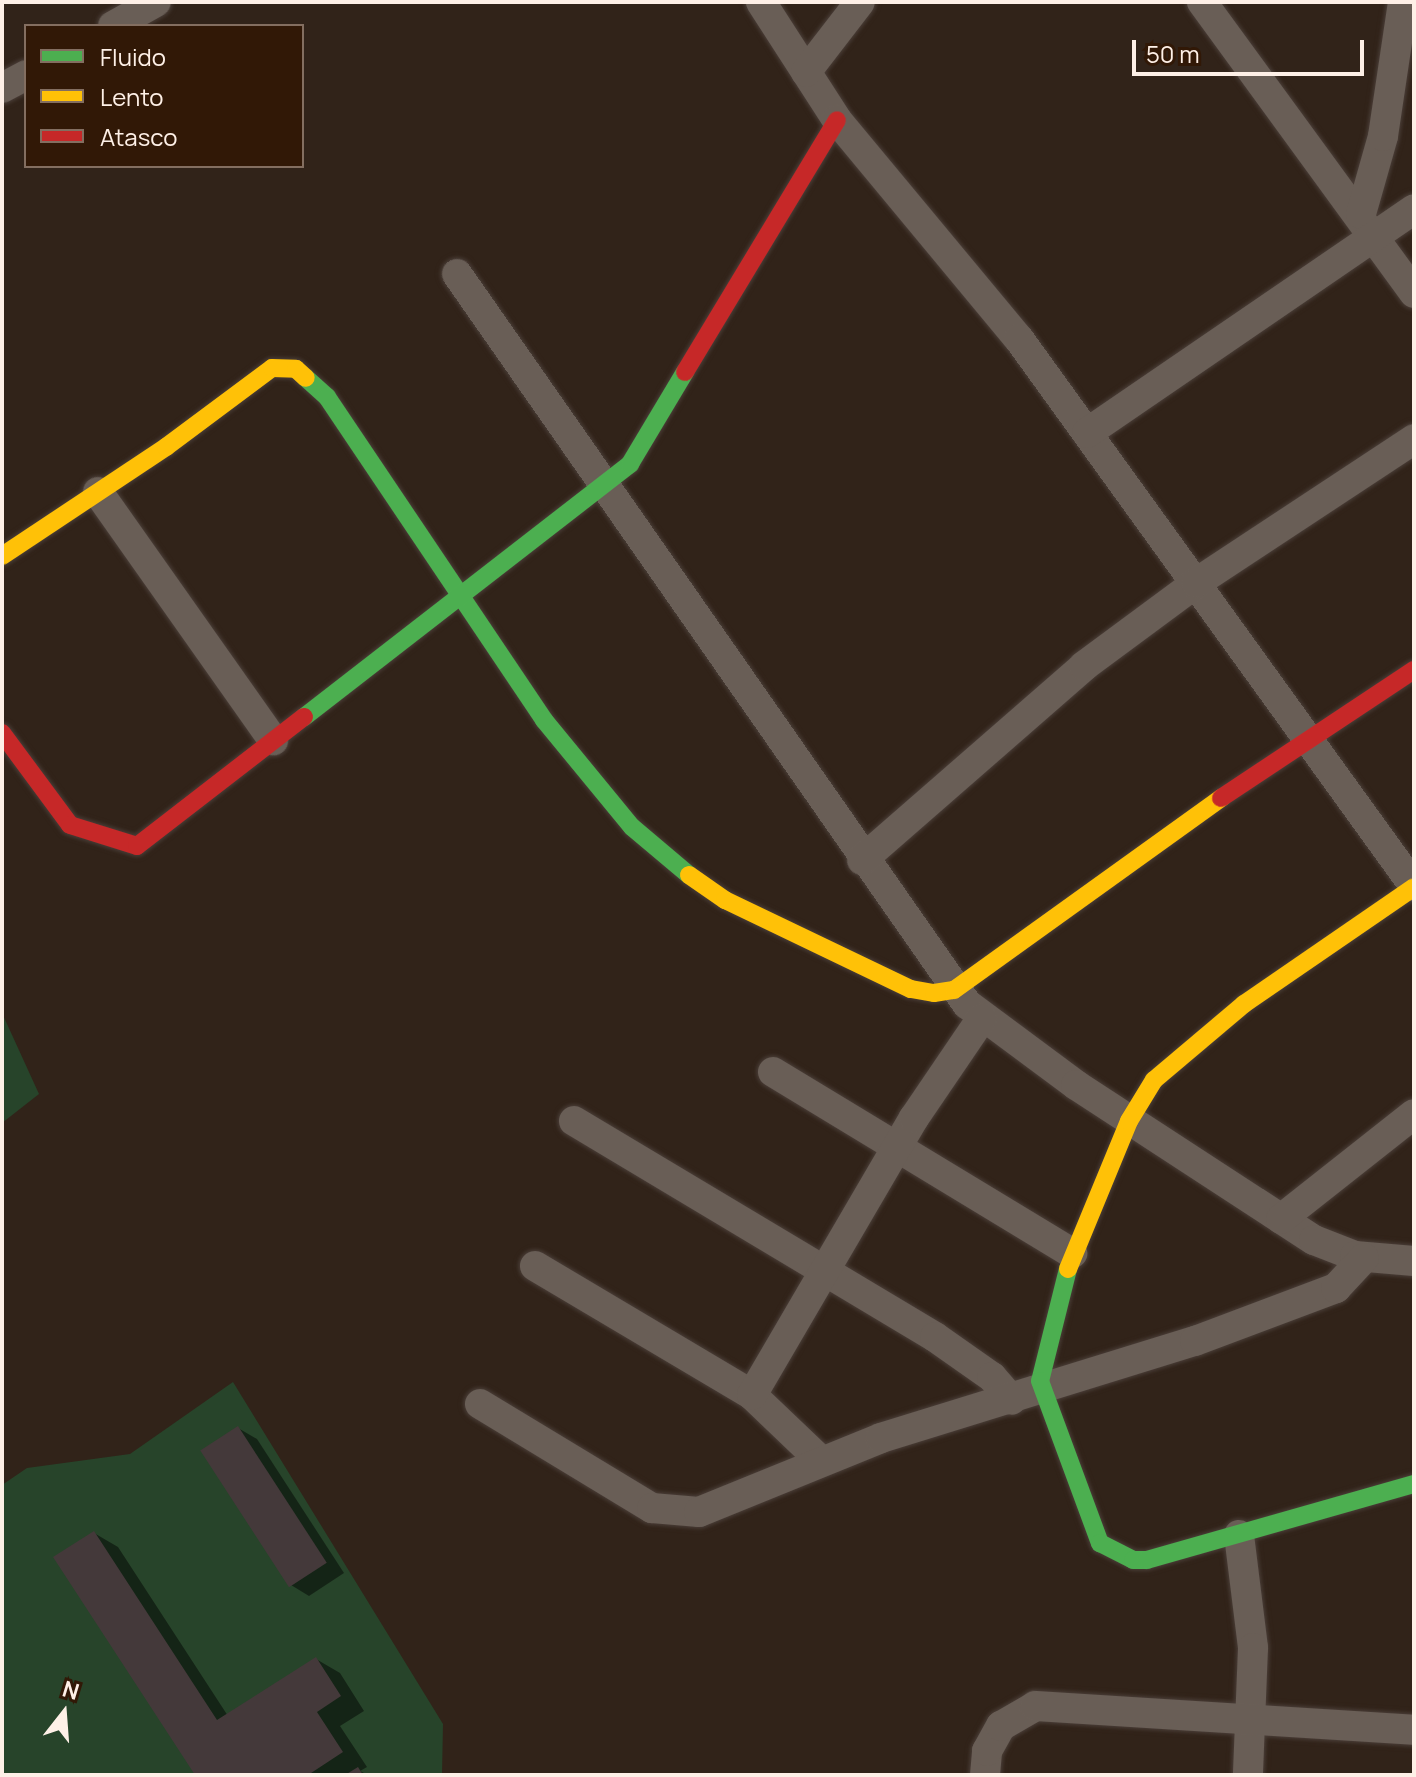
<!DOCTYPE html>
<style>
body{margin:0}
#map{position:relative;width:1416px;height:1777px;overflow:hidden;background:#312319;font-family:Manrope,sans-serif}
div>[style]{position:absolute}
.green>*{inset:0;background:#27442a}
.shadow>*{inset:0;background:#0007}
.building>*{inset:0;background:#44393a;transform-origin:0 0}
.roads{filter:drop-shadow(0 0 2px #4a3e38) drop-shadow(0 0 2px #4a3e38)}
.street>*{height:30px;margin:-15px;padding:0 15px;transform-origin:15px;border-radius:15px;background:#695e56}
.fast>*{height:18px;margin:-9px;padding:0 9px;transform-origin:9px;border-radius:9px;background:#4caf50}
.slow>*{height:18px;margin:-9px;padding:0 9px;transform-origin:9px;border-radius:9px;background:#ffc107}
.jam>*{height:18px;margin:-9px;padding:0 9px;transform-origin:9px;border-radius:9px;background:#c62828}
span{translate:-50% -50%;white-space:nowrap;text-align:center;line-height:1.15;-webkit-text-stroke:6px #311806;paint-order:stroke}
.frame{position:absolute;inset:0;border:4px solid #fef0e7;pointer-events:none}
.legend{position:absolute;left:24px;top:24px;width:280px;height:144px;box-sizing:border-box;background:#311806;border:2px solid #836e60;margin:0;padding:10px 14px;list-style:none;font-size:24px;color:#fef0e7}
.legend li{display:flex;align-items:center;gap:16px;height:40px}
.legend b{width:40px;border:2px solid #836e60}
.north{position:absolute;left:24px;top:1673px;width:80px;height:80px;-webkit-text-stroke:6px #311806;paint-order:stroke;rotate:17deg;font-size:22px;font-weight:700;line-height:32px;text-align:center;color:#fef0e7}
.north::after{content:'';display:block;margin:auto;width:28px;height:36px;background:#fef0e7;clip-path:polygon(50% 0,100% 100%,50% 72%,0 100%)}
.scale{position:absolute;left:1132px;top:40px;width:232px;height:36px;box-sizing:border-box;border:4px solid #fef0e7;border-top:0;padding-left:10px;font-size:24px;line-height:28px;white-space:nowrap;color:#fef0e7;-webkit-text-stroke:6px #311806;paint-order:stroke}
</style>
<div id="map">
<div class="green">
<div style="clip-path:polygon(2px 1013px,39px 1094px,2px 1123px)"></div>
<div style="clip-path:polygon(233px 1382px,443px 1724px,442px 1775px,2px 1775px,2px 1485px,27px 1468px,130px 1454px)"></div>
</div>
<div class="shadow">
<div style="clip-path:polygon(238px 1428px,257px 1439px,344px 1573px,309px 1596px,291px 1585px)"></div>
<div style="clip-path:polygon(94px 1533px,118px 1547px,228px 1716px,316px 1659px,340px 1673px,364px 1711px,340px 1726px,367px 1767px,360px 1771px,368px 1775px,198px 1775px)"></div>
</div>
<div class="building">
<div style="left:238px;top:1426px;width:163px;height:45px;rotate:57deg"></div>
<div style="clip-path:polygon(94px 1531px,217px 1720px,316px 1657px,341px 1696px,317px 1712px,343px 1752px,308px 1775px,195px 1775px,53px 1557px)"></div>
<div style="clip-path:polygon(358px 1767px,363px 1775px,345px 1775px)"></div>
</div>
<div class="roads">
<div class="street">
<div style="left:761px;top:2px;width:140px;rotate:57.2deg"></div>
<div style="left:837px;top:120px;width:285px;rotate:50.3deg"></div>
<div style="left:1019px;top:339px;width:675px;rotate:54.17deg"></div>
<div style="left:1202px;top:2px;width:360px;rotate:53.9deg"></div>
<div style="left:113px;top:26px;width:49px;rotate:-29.2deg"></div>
<div style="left:806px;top:72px;width:88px;rotate:-52.4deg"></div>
<div style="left:2px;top:88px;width:27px;rotate:-28deg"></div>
<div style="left:1361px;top:214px;width:81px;rotate:-74.2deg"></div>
<div style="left:1383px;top:136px;width:135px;rotate:-81.5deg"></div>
<div style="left:457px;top:274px;width:891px;rotate:55.06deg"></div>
<div style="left:967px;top:1004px;width:136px;rotate:36.6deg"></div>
<div style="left:1076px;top:1085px;width:284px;rotate:33.1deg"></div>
<div style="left:1314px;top:1240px;width:44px;rotate:21.3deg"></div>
<div style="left:1355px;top:1256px;width:59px;rotate:4.8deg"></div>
<div style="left:1087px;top:433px;width:396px;rotate:-34.4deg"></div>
<div style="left:98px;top:492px;width:304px;rotate:54.8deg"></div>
<div style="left:862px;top:860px;width:295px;rotate:-41.1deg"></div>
<div style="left:1084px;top:666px;width:139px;rotate:-36.5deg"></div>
<div style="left:1196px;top:583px;width:261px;rotate:-33.4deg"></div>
<div style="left:773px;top:1072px;width:350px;rotate:31.2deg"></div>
<div style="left:574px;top:1121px;width:421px;rotate:30.9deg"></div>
<div style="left:935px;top:1337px;width:70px;rotate:35.1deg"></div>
<div style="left:992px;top:1377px;width:30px;rotate:49deg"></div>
<div style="left:1281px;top:1219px;width:169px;rotate:-38.3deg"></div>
<div style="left:535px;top:1266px;width:252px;rotate:30.7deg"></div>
<div style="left:752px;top:1395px;width:94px;rotate:43.7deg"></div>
<div style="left:752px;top:1395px;width:321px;rotate:-59.7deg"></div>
<div style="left:914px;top:1118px;width:121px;rotate:-55.8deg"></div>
<div style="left:480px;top:1404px;width:201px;rotate:31.2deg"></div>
<div style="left:652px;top:1508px;width:47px;rotate:4.9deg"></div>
<div style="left:699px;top:1512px;width:196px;rotate:-22.1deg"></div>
<div style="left:881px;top:1438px;width:329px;rotate:-17.2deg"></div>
<div style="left:1195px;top:1341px;width:151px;rotate:-20.6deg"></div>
<div style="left:1336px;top:1288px;width:41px;rotate:-47deg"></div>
<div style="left:1239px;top:1535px;width:114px;rotate:82.9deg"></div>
<div style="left:1253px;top:1648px;width:127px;rotate:92.3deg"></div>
<div style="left:985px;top:1775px;width:24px;rotate:-85deg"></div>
<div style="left:987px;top:1751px;width:29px;rotate:-61deg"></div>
<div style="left:1001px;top:1726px;width:39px;rotate:-30deg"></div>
<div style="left:1035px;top:1706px;width:380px;rotate:3.6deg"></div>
</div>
<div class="fast">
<div style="left:306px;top:378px;width:28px;rotate:42deg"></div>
<div style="left:327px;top:397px;width:389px;rotate:56.1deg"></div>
<div style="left:544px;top:720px;width:139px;rotate:50.6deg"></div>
<div style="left:632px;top:827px;width:75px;rotate:40.1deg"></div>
<div style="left:304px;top:717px;width:413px;rotate:-37.8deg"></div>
<div style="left:630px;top:464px;width:107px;rotate:-59.1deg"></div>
<div style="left:1068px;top:1269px;width:115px;rotate:104deg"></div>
<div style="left:1040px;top:1381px;width:173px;rotate:69.7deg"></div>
<div style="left:1100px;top:1543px;width:37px;rotate:27deg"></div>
<div style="left:1133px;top:1560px;width:14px"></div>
<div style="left:1147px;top:1560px;width:278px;rotate:-15.9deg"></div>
</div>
<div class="slow">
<div style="left:2px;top:556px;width:197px;rotate:-33.6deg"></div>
<div style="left:166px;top:447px;width:132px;rotate:-36.7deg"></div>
<div style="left:272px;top:368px;width:24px;rotate:2deg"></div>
<div style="left:296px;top:369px;width:13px;rotate:42deg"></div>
<div style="left:689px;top:875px;width:44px;rotate:34.8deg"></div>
<div style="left:725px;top:900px;width:206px;rotate:25.6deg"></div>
<div style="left:911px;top:989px;width:23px;rotate:10deg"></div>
<div style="left:934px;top:993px;width:20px;rotate:-9deg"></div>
<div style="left:954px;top:990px;width:329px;rotate:-35.7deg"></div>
<div style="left:1068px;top:1269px;width:160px;rotate:-67.6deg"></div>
<div style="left:1129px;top:1121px;width:48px;rotate:-58.6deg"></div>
<div style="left:1154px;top:1080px;width:118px;rotate:-40.2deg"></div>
<div style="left:1244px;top:1004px;width:206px;rotate:-34.5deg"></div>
</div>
<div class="jam">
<div style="left:685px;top:372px;width:294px;rotate:-58.9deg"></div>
<div style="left:2px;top:733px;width:114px;rotate:53.5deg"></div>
<div style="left:70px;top:825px;width:70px;rotate:17.4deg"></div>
<div style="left:137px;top:846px;width:211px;rotate:-37.7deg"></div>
<div style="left:1221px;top:798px;width:232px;rotate:-33.6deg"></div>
</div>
</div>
<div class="frame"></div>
<ul class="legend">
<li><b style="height:10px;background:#4caf50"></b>Fluido</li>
<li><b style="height:10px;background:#ffc107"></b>Lento</li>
<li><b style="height:10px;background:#c62828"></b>Atasco</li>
</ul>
<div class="north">N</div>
<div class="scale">50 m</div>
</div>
